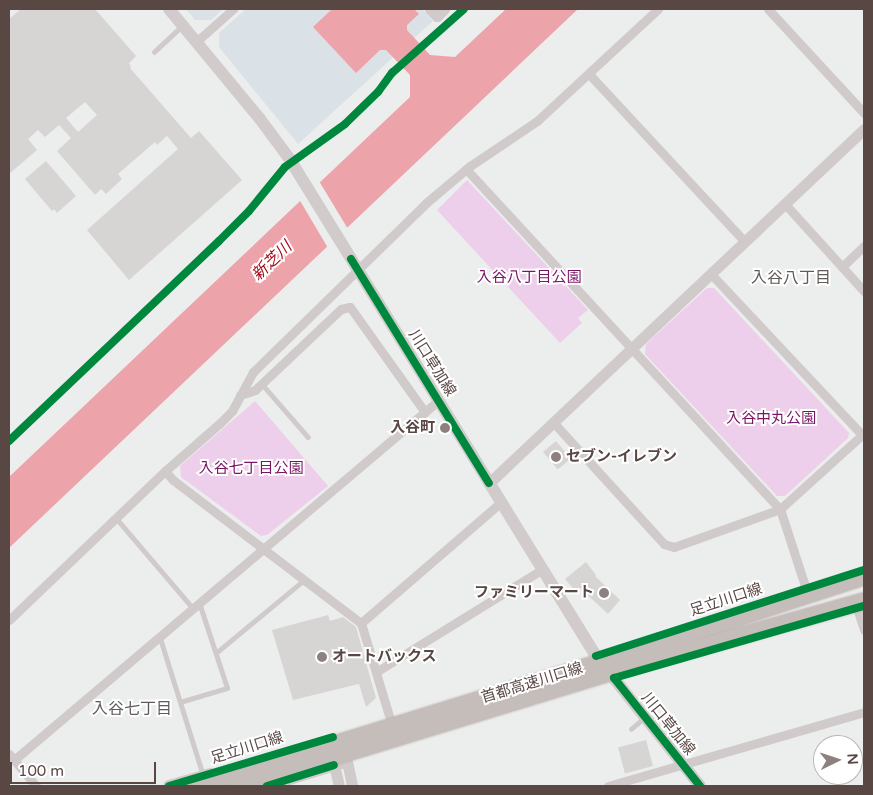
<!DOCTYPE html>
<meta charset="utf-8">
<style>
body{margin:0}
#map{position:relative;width:873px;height:795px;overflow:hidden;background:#eceded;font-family:"Varela Round","Noto Sans JP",sans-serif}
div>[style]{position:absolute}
.commercial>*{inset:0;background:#dbe2e7}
.green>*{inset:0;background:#edcfeb}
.water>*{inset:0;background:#eca3aa}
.pier>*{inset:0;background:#eceded}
.building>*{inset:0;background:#d7d5d4;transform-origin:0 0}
.service>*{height:4.5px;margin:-2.25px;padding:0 2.25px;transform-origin:2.25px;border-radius:2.25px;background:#d0cbca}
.minor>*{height:9px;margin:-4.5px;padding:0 4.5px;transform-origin:4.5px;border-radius:4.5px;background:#d0cbca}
.tertiary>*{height:11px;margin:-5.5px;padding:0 5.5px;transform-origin:5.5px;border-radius:5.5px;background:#d0cbca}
.secondary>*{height:12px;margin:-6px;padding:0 6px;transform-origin:6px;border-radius:6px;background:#d1cccb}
.bridges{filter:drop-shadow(0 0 1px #bcb4b1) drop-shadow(0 0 1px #bcb4b1)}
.motorway-bridge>*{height:16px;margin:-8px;padding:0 8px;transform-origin:8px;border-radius:8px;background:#c5bdba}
.cycleway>*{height:8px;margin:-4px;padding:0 4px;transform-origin:4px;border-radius:4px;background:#00873e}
.dots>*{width:14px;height:14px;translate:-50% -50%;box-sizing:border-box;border:2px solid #fff;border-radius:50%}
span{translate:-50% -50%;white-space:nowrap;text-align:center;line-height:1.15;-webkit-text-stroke:4px #fff;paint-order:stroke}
.park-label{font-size:15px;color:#7a1566}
.street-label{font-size:15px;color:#594744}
.poi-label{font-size:15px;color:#594744;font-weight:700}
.right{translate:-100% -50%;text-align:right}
.left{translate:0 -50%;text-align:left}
.water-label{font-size:16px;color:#a50a18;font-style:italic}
.neighbourhood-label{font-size:16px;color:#605a58}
.frame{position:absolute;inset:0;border:10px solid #594744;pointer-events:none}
.north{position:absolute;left:813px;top:735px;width:50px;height:50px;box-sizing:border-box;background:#fff;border:1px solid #bdb5b4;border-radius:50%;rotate:86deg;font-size:14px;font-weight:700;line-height:20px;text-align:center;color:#594744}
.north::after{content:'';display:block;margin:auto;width:18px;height:22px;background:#8c817f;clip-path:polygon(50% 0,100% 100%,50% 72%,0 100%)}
.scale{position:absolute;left:10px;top:762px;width:146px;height:22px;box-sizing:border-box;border:2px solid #594744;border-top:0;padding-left:6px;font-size:15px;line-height:18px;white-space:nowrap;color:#594744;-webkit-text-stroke:4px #fff;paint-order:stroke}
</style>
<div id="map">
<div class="commercial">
<div style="clip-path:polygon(186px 9px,223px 9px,211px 20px,195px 20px)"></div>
<div style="clip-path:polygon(246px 9px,422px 9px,433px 21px,298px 144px,219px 47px,219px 33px)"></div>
</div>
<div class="green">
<div style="clip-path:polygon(467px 180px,588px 310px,578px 318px,582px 323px,560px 343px,437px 210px)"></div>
<div style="clip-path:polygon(707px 288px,714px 288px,849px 433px,848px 438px,785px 496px,777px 496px,645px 354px,646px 344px)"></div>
<div style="clip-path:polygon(255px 401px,328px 486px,267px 535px,261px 536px,181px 477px,180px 466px)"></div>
</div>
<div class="water">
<div style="clip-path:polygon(332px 9px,414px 9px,419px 14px,407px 25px,407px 30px,430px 55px,455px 57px,506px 9px,578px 9px,9px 548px,9px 477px,410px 97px,410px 75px,386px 50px,380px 50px,356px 73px,313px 27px)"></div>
</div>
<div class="pier">
<div style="clip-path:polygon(319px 181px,348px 229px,328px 248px,299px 199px)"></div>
</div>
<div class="building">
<div style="clip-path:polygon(evenodd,21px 9px,95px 9px,136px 56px,129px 63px,131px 67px,130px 68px,191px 138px,199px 131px,242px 180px,129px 280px,87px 230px,178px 149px,167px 136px,157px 145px,155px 142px,118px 174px,122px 179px,106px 194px,101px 189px,95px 195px,57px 151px,71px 138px,59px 125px,45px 137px,38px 130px,28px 139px,37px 150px,9px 174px,9px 19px,21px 9px,85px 102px,97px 115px,78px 132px,66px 118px,85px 102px)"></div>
<div style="clip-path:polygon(46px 161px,76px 196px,57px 213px,54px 209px,52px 211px,25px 179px)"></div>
<div style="left:556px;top:441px;width:23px;height:17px;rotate:50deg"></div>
<div style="clip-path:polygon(586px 562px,596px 575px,595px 576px,620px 600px,608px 614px,580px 588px,576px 592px,565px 579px)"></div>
<div style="clip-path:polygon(328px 615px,330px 621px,343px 617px,356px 627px,376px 698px,366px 707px,359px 684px,293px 700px,272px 630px)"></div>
<div style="left:646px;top:740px;width:27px;height:29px;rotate:75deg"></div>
</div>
<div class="service">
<div style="left:154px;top:52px;width:38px;rotate:-43deg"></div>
<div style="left:262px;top:384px;width:70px;rotate:49deg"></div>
<div style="left:117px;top:519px;width:117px;rotate:49.5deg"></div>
<div style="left:160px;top:637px;width:144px;rotate:72.6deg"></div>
<div style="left:216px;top:653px;width:114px;rotate:-39.7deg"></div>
<div style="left:180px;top:702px;width:49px;rotate:-16.6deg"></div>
<div style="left:227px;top:688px;width:89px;rotate:-108.2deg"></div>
<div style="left:631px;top:729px;width:17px;rotate:-40deg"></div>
</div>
<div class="minor">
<div style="left:768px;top:9px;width:142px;rotate:47.3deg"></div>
<div style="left:196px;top:42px;width:50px;rotate:-41.7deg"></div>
<div style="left:589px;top:74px;width:229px;rotate:47.1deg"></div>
<div style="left:466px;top:169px;width:463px;rotate:47.3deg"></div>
<div style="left:780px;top:509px;width:84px;rotate:72deg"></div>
<div style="left:785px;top:204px;width:118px;rotate:47.8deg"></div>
<div style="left:842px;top:267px;width:30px;rotate:-44deg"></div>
<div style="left:711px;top:274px;width:221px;rotate:46.8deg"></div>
<div style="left:240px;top:395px;width:16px;rotate:-18deg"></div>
<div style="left:255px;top:390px;width:118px;rotate:-43.3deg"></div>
<div style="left:341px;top:309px;width:9px;rotate:-13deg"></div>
<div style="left:350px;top:307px;width:129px;rotate:54.5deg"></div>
<div style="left:553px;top:422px;width:165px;rotate:47.7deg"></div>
<div style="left:664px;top:544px;width:10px;rotate:17deg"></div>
<div style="left:674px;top:547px;width:113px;rotate:-19.7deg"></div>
<div style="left:780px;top:509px;width:113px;rotate:-42.1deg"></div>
<div style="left:165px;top:471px;width:12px;rotate:48deg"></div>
<div style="left:173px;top:480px;width:236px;rotate:37.3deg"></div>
<div style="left:361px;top:623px;width:100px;rotate:73.2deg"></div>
<div style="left:857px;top:608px;width:23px;rotate:72deg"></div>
<div style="left:9px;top:620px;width:216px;rotate:-43.7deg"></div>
<div style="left:165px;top:471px;width:73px;rotate:-41.1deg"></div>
<div style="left:220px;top:423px;width:17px;rotate:-45deg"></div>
<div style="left:232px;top:411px;width:44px;rotate:-61.7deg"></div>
<div style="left:253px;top:372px;width:242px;rotate:-44.3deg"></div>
<div style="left:426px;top:203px;width:57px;rotate:-40.1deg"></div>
<div style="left:470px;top:166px;width:81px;rotate:-33.9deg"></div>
<div style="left:537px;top:121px;width:165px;rotate:-42.8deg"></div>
<div style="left:361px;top:623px;width:185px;rotate:-40.8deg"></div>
<div style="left:376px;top:672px;width:196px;rotate:-31.7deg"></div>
<div style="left:9px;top:754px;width:42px;rotate:49.8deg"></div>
<div style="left:14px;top:760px;width:557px;rotate:-40.27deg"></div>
<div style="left:608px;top:786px;width:266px;rotate:-16.1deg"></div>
</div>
<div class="tertiary">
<div style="left:430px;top:9px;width:10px;rotate:45deg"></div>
<div style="left:437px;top:16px;width:10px;rotate:-45deg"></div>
<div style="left:489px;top:483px;width:516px;rotate:-43.35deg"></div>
<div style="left:345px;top:752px;width:35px;rotate:78deg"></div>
<div style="left:332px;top:756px;width:31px;rotate:77deg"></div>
</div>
<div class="secondary">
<div style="left:169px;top:9px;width:143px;rotate:50.4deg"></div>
<div style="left:260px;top:119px;width:49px;rotate:53.4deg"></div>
<div style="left:289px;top:158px;width:585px;rotate:58.35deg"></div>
<div style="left:596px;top:656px;width:166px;rotate:51.3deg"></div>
<div style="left:169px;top:786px;width:43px;rotate:-16.3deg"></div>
<div style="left:267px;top:786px;width:81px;rotate:-17.3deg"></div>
</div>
<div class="bridges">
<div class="motorway-bridge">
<div style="left:198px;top:786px;width:426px;rotate:-17.1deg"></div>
<div style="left:605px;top:661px;width:272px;rotate:-18deg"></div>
<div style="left:239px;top:786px;width:393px;rotate:-17deg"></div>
<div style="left:615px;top:671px;width:259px;rotate:-15.7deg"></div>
</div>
</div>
<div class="cycleway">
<div style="left:351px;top:259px;width:263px;rotate:58.4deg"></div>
<div style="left:9px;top:441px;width:290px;rotate:-43.6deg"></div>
<div style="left:219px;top:241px;width:42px;rotate:-45deg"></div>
<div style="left:249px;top:211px;width:57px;rotate:-50.7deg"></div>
<div style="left:285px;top:167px;width:74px;rotate:-35.6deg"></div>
<div style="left:345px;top:124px;width:46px;rotate:-44.1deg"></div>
<div style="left:378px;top:92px;width:24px;rotate:-54deg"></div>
<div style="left:392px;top:73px;width:96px;rotate:-41.6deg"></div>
<div style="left:596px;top:656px;width:281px;rotate:-17.8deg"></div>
<div style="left:169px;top:786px;width:171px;rotate:-16.6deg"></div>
<div style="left:267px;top:786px;width:70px;rotate:-17.4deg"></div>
<div style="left:700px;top:786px;width:138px;rotate:-128.5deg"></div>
<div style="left:614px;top:678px;width:260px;rotate:-16.1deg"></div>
</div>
<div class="dots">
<div style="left:445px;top:428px;background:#8c817f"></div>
<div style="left:556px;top:457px;background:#8c817f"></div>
<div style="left:604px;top:593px;background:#8c817f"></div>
<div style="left:322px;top:657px;background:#8c817f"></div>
</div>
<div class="park-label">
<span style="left:529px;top:278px">入谷八丁目公園</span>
<span style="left:771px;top:419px">入谷中丸公園</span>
<span style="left:251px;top:469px">入谷七丁目公園</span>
</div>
<div class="street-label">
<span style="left:432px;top:363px;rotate:58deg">川口草加線</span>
<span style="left:726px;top:600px;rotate:-18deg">足立川口線</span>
<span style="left:532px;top:683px;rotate:-17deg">首都高速川口線</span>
<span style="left:668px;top:724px;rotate:51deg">川口草加線</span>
<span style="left:247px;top:748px;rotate:-17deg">足立川口線</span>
</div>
<div class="poi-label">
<span class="right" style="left:435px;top:428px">入谷町</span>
<span class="left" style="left:566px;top:457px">セブン-イレブン</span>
<span class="right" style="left:594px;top:593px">ファミリーマート</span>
<span class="left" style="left:332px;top:657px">オートバックス</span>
</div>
<div class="water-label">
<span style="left:272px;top:261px;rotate:-44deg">新芝川</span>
</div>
<div class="neighbourhood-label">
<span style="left:791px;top:278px">入谷八丁目</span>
<span style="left:132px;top:709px">入谷七丁目</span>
</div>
<div class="frame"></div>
<div class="north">N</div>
<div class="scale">100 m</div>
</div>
